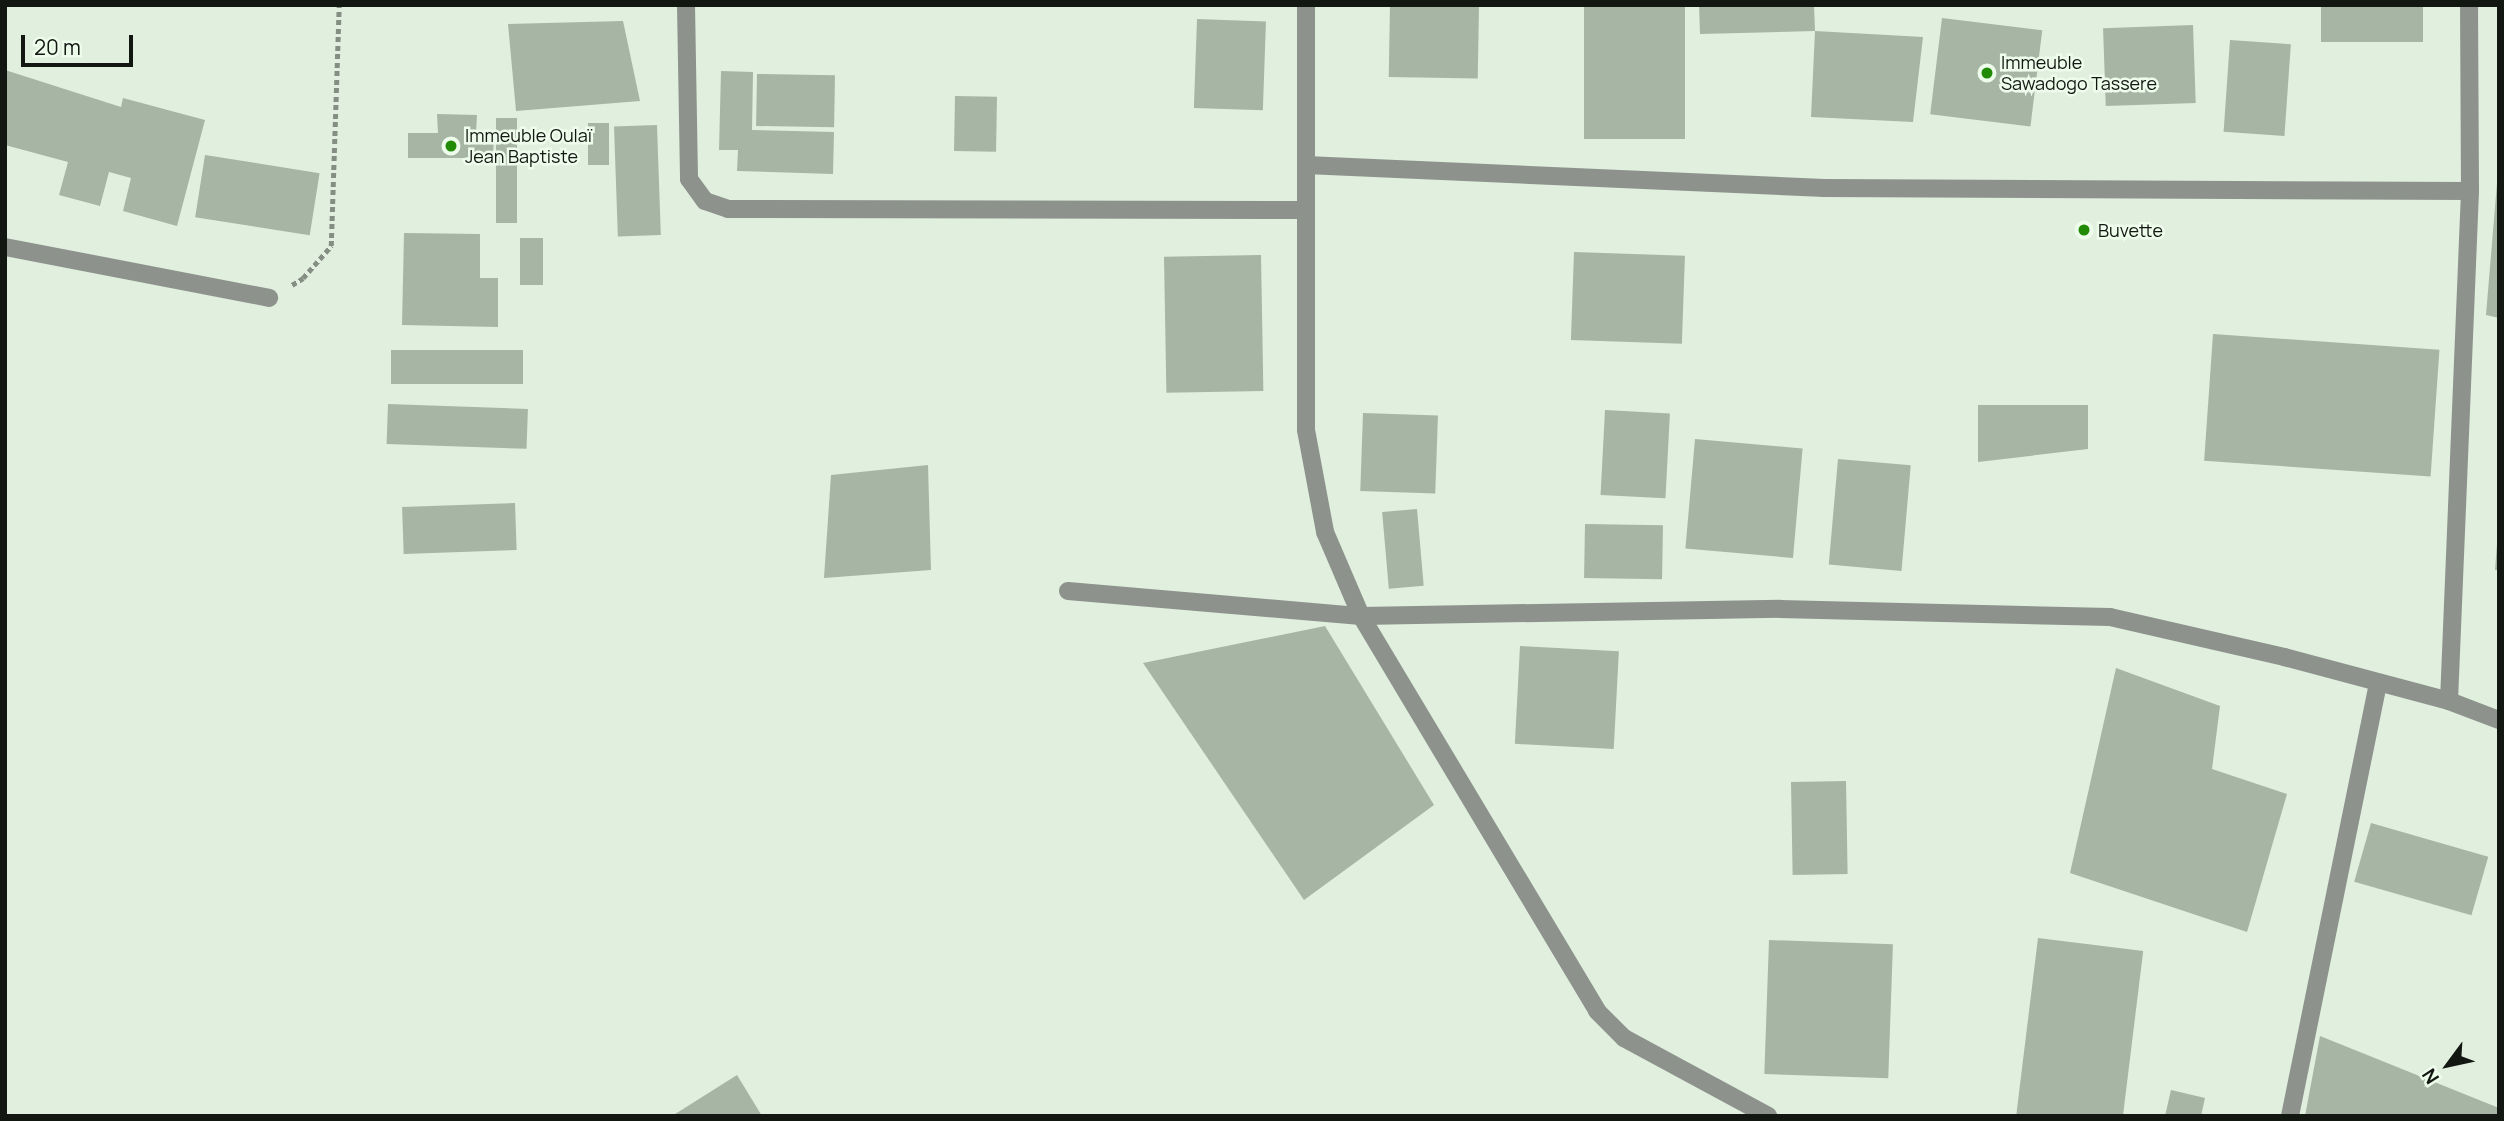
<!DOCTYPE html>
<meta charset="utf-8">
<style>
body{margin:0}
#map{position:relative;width:2504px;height:1121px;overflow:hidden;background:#e0efde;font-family:Manrope,sans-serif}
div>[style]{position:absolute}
.building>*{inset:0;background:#a7b5a5;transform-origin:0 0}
.path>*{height:4.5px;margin-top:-2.25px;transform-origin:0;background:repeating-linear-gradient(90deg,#848e82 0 5px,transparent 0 8.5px)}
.minor>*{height:18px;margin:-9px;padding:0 9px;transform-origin:9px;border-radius:9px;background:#8d938c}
.dots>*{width:19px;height:19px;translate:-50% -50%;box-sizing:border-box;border:4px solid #edfceb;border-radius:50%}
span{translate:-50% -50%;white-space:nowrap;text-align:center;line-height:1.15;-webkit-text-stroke:5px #edfceb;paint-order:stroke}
.poi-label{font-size:18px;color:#121711}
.left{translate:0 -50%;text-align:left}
.frame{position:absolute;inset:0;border:7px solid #121711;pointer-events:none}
.north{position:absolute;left:2413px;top:1030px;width:70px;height:70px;-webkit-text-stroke:5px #edfceb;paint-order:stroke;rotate:237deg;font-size:19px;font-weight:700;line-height:28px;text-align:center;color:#121711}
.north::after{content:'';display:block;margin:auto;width:24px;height:32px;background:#121711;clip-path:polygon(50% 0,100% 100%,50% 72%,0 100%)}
.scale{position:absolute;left:21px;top:35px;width:112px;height:32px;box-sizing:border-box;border:4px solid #121711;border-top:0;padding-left:9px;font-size:21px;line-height:24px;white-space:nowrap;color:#121711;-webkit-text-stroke:5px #edfceb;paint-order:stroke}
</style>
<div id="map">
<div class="building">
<div style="left:1390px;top:5px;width:89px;height:72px;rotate:1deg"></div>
<div style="left:1584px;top:5px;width:101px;height:134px"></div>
<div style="clip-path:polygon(1699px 5px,1814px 5px,1815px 31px,1923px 37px,1913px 122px,1811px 117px,1815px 31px,1700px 34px)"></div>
<div style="left:2321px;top:5px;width:102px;height:37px"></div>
<div style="left:1942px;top:18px;width:101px;height:97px;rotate:7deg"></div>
<div style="left:1197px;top:19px;width:69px;height:89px;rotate:2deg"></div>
<div style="clip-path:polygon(623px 21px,640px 101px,516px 111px,508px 24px)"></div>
<div style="left:2193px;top:25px;width:78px;height:90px;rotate:88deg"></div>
<div style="left:2230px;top:40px;width:61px;height:92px;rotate:4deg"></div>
<div style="clip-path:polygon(5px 70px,121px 107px,123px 98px,205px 120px,177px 226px,123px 211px,131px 178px,109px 172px,100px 206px,59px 195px,68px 162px,5px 145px)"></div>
<div style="clip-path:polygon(721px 71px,753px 72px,752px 130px,834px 132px,833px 174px,737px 171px,738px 150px,719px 150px)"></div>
<div style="left:757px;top:74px;width:78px;height:52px;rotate:1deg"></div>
<div style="left:955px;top:96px;width:42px;height:55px;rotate:1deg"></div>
<div style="clip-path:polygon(437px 114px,477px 115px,476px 133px,494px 133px,493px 158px,408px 158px,408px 133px,438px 133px)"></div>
<div style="left:496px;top:118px;width:21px;height:105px"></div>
<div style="left:588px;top:123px;width:21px;height:42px"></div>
<div style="left:657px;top:125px;width:110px;height:43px;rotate:88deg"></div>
<div style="left:205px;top:155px;width:116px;height:63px;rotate:9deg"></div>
<div style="clip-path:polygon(2497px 183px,2499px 183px,2499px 318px,2486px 315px)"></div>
<div style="clip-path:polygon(404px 233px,480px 234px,480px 278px,498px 278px,498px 327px,402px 325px)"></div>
<div style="left:520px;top:238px;width:23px;height:47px"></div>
<div style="left:1574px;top:252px;width:111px;height:88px;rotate:2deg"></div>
<div style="left:1261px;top:255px;width:136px;height:97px;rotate:89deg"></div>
<div style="left:2213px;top:334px;width:227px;height:127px;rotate:4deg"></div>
<div style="left:391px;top:350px;width:132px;height:34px"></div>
<div style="left:388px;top:404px;width:140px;height:40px;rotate:2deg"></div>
<div style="clip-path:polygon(1978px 405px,2088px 405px,2088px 449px,1978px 462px)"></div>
<div style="left:1605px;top:410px;width:65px;height:85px;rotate:3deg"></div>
<div style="left:1363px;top:413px;width:75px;height:78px;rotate:2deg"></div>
<div style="left:1695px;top:439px;width:108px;height:110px;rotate:5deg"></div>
<div style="left:1838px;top:459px;width:73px;height:106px;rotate:5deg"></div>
<div style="clip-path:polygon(928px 465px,931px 570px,824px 578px,831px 475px)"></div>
<div style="left:515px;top:503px;width:47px;height:113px;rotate:88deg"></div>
<div style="left:1417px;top:509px;width:77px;height:35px;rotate:85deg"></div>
<div style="left:1585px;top:524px;width:78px;height:54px;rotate:1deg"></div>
<div style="clip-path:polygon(2497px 544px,2499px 545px,2499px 570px,2495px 570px)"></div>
<div style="clip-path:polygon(1325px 626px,1434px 805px,1304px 900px,1143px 663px)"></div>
<div style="left:1520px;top:646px;width:99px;height:98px;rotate:3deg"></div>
<div style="clip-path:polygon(2116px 668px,2220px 706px,2212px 769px,2287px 794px,2247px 932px,2070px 873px)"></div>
<div style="left:1846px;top:781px;width:93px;height:55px;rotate:89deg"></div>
<div style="left:2371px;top:823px;width:122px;height:61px;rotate:16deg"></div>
<div style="left:2038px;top:938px;width:106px;height:177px;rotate:7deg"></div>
<div style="left:1769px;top:940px;width:124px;height:134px;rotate:2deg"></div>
<div style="clip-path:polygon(2320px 1036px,2499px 1108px,2498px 1116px,2305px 1116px)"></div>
<div style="clip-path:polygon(737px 1075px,762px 1116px,672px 1116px)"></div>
<div style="clip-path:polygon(2171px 1090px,2205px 1098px,2201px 1116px,2165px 1116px)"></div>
</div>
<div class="path">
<div style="left:292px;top:285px;width:13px;rotate:-32deg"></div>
<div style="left:303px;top:278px;width:43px;rotate:-48.8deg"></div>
<div style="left:331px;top:246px;width:241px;rotate:-88.1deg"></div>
</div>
<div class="minor">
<div style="left:686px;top:5px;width:174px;rotate:89deg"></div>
<div style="left:689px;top:179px;width:27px;rotate:54deg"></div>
<div style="left:705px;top:201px;width:24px;rotate:19deg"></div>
<div style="left:728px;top:209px;width:578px;rotate:0.1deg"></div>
<div style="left:1306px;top:5px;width:425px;rotate:90deg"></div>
<div style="left:1306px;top:430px;width:104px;rotate:79.4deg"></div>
<div style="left:1325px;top:532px;width:91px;rotate:66.8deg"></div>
<div style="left:1361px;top:616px;width:460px;rotate:59.1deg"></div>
<div style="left:1597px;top:1011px;width:38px;rotate:45deg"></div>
<div style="left:1624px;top:1038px;width:164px;rotate:28.4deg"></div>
<div style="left:1306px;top:165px;width:519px;rotate:2.54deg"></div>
<div style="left:1824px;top:188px;width:646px;rotate:0.27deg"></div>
<div style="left:5px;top:247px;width:269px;rotate:10.9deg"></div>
<div style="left:1068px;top:591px;width:294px;rotate:4.9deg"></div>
<div style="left:1361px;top:616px;width:419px;rotate:-1deg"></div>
<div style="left:1780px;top:609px;width:330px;rotate:1.4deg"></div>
<div style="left:2110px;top:617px;width:179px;rotate:12.9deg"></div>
<div style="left:2284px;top:657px;width:171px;rotate:14.9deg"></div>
<div style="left:2449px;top:701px;width:53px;rotate:20.8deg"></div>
<div style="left:2449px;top:701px;width:510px;rotate:-87.64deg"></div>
<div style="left:2470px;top:191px;width:186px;rotate:-90.3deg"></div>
<div style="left:2290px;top:1116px;width:442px;rotate:-78.5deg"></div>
</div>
<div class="dots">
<div style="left:1987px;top:73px;background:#228b05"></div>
<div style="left:451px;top:146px;background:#228b05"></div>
<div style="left:2084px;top:230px;background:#228b05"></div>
</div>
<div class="poi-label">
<span class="left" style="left:2001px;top:73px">Immeuble<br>Sawadogo Tassere</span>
<span class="left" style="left:465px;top:146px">Immeuble Oulaï<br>Jean Baptiste</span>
<span class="left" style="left:2098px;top:230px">Buvette</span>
</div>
<div class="frame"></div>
<div class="north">N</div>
<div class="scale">20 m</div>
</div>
